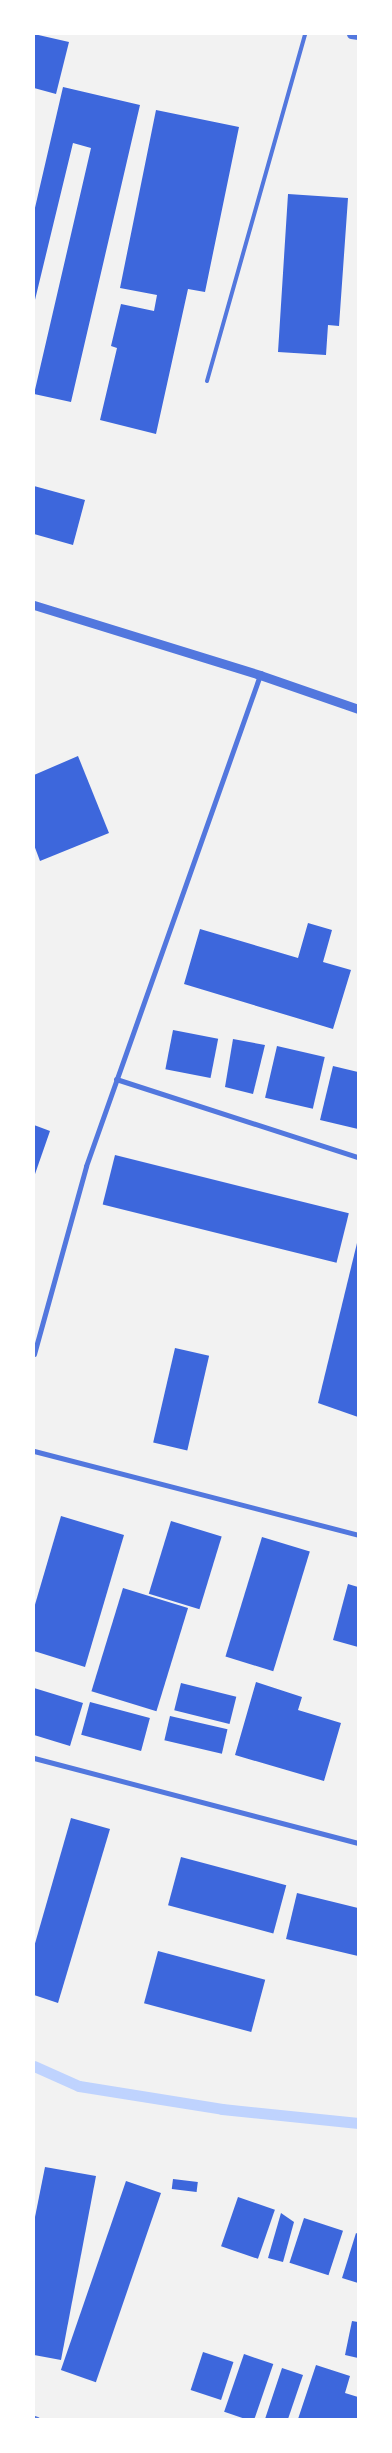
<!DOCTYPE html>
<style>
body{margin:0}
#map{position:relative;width:392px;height:2453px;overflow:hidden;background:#f2f2f2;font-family:"Roboto Condensed",sans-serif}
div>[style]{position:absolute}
.stream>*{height:11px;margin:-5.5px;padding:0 5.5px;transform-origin:5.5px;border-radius:5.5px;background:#bfd3fe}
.building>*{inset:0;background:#3d67dc;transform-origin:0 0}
.service>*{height:4px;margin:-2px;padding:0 2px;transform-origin:2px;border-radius:2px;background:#5277de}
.minor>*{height:5px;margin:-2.5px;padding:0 2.5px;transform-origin:2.5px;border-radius:2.5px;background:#5277de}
.tertiary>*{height:9px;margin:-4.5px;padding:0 4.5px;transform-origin:4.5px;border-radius:4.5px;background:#5277de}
span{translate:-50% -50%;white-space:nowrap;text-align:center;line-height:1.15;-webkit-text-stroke:5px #fff;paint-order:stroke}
.frame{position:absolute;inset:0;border:35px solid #fff;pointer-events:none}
</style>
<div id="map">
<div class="stream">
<div style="left:34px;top:2066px;width:49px;rotate:24deg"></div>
<div style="left:79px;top:2086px;width:145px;rotate:9.1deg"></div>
<div style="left:222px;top:2109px;width:137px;rotate:5.9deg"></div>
</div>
<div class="building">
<div style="clip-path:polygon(34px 34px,69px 42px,56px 94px,34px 88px)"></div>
<div style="clip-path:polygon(63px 87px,140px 105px,71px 402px,34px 394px,91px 148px,73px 143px,34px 304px,34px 212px)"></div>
<div style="clip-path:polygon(156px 110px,239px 127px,205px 292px,188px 289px,156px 434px,100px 420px,117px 348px,111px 346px,121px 304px,154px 311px,157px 295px,120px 288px)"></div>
<div style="clip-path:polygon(288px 194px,348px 198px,339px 326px,328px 325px,326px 355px,278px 352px)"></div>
<div style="clip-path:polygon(34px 486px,85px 500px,73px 545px,34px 534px)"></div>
<div style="clip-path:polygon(78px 756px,109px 833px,40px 861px,34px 845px,34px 775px)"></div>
<div style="clip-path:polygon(308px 923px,332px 930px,323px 962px,351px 970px,333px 1029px,184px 984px,200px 929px,298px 958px)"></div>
<div style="left:173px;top:1030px;width:46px;height:40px;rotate:11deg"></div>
<div style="clip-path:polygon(233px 1039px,265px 1045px,253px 1094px,225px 1087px)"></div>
<div style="left:277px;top:1046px;width:49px;height:53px;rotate:13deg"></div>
<div style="clip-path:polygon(333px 1066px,358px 1072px,358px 1129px,320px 1120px)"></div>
<div style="clip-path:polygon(34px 1125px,50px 1131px,34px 1177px)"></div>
<div style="left:115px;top:1155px;width:241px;height:51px;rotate:14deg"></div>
<div style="clip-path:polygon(358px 1239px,358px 1417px,318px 1403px)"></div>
<div style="left:175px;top:1348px;width:35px;height:97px;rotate:13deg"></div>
<div style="clip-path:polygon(61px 1516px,124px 1535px,85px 1667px,34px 1651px,34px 1608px)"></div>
<div style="left:171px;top:1521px;width:53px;height:76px;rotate:17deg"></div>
<div style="left:262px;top:1537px;width:50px;height:125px;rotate:17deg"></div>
<div style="clip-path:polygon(348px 1584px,358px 1587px,358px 1647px,333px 1640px)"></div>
<div style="left:123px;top:1588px;width:68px;height:108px;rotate:17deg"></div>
<div style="clip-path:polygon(256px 1682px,302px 1697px,298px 1710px,341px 1723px,324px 1781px,235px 1755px)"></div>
<div style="left:181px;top:1683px;width:57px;height:28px;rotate:14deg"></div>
<div style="clip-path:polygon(34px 1688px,83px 1703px,70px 1746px,34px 1735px)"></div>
<div style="left:90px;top:1702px;width:62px;height:34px;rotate:15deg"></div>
<div style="left:170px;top:1716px;width:59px;height:25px;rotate:13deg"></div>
<div style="clip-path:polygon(71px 1818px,110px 1829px,58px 2003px,34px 1995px,34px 1947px)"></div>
<div style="left:181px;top:1857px;width:109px;height:50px;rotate:15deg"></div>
<div style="clip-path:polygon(297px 1893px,358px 1908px,358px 1956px,286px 1939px)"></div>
<div style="left:158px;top:1951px;width:111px;height:54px;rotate:15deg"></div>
<div style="clip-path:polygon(45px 2167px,96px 2176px,61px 2360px,34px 2355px,34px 2222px)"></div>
<div style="left:173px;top:2179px;width:25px;height:10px;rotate:7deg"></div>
<div style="left:126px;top:2181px;width:37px;height:200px;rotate:19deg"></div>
<div style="left:238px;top:2197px;width:39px;height:52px;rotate:19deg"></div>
<div style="clip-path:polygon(281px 2213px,294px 2222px,283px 2262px,268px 2258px)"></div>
<div style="left:304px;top:2218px;width:41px;height:47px;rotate:18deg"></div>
<div style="clip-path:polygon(356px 2233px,358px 2234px,358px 2283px,342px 2278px)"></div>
<div style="clip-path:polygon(352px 2321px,358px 2322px,358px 2358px,345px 2355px)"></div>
<div style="left:203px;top:2352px;width:32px;height:40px;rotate:18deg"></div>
<div style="left:244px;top:2354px;width:31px;height:61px;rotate:19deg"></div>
<div style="clip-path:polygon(316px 2365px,350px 2376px,345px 2393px,358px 2397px,358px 2419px,298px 2419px)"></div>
<div style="clip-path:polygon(282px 2368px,303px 2375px,288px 2419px,265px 2419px)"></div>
</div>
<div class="service">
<div style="left:207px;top:381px;width:361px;rotate:-74.2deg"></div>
</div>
<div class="minor">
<div style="left:116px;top:1079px;width:254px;rotate:17.9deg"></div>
<div style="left:34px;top:1354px;width:195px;rotate:-74.5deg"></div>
<div style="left:86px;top:1166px;width:521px;rotate:-70.49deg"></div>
<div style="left:34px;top:1451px;width:335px;rotate:14.5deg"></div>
<div style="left:34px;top:1758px;width:335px;rotate:14.7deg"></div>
<div style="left:34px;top:2418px;width:3px;rotate:18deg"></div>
</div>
<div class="tertiary">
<div style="left:351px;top:34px;width:7px;rotate:8deg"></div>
<div style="left:34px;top:605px;width:237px;rotate:17.2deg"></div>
<div style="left:260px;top:675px;width:104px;rotate:19.1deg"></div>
</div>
<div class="frame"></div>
</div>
